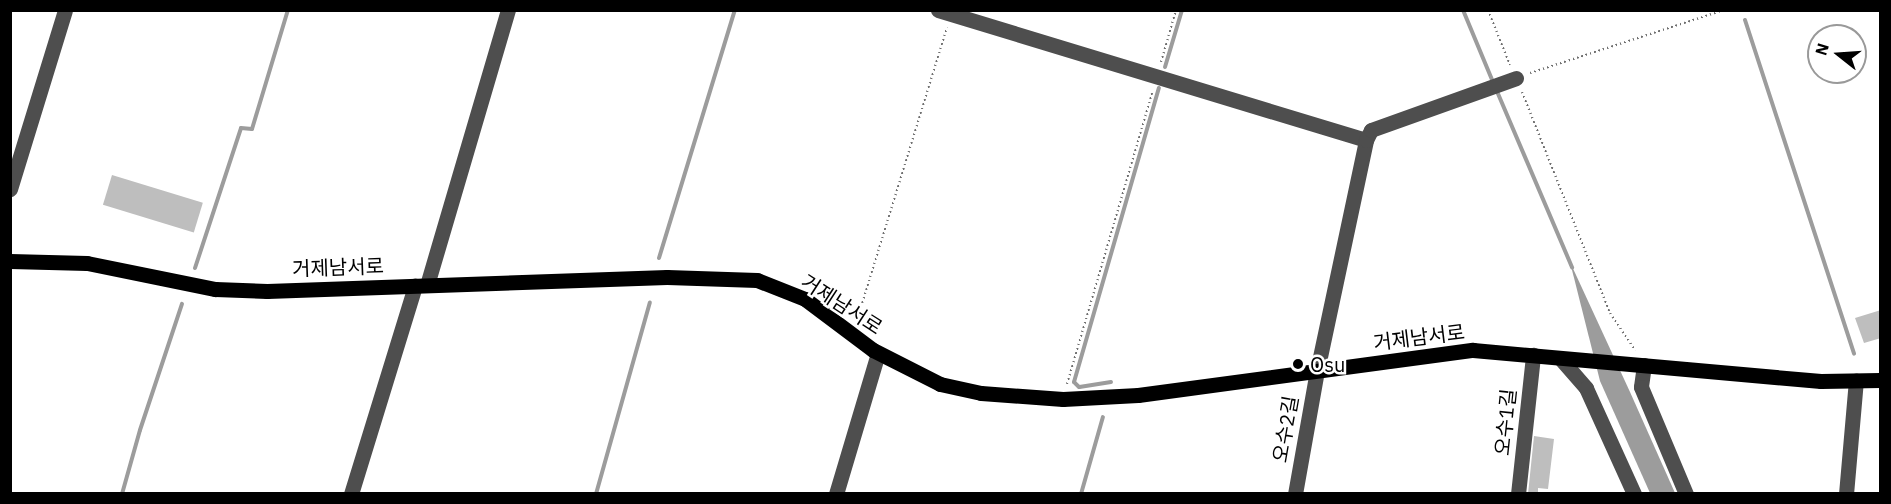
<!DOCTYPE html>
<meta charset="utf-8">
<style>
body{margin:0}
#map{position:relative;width:1891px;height:504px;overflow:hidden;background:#fff;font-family:"IBM Plex Sans","Noto Sans KR",sans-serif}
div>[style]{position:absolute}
.water>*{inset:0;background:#9c9c9c}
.stream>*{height:4px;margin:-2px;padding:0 2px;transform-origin:2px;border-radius:2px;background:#9c9c9c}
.building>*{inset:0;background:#bebebe;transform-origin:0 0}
.path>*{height:2px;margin-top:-1px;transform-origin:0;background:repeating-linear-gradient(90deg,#707070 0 1.5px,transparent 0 4.5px)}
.minor>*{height:15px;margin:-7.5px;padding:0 7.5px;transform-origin:7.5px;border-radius:7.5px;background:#4e4e4e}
.major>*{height:15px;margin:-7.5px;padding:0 7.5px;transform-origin:7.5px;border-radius:7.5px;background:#000}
.dots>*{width:16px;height:16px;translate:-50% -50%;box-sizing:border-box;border:3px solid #fff;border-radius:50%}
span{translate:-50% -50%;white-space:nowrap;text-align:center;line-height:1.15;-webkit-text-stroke:5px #fff;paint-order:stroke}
.street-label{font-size:20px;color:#000}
.poi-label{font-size:20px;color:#000}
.left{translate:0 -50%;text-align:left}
.frame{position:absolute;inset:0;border:12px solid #000;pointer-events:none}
.north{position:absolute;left:1807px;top:24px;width:60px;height:60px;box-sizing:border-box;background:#fff;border:2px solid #999;border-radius:50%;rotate:287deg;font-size:16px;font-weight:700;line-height:24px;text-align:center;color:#000}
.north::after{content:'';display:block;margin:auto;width:21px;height:27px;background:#000;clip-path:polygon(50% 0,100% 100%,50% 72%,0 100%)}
</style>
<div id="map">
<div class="water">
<div style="clip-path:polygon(1570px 262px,1630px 392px,1675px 493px,1650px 493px,1600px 381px)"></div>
</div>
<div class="stream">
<div style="left:1463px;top:10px;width:78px;rotate:67.4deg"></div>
<div style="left:1745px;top:20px;width:351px;rotate:71.9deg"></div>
<div style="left:1165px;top:67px;width:59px;rotate:-73.4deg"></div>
<div style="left:1496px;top:89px;width:194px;rotate:66.9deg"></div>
<div style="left:659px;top:258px;width:259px;rotate:-73deg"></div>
<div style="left:195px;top:268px;width:147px;rotate:-71.8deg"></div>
<div style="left:241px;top:128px;width:11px;rotate:5deg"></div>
<div style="left:252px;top:129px;width:124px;rotate:-73.2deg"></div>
<div style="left:1111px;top:382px;width:32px;rotate:171deg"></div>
<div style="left:1079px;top:387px;width:7px;rotate:-135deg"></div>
<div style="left:1074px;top:382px;width:306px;rotate:-73.9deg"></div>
<div style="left:122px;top:494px;width:66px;rotate:-74.3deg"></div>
<div style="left:140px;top:430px;width:133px;rotate:-71.6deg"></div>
<div style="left:596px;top:494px;width:199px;rotate:-74.3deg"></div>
<div style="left:1081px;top:494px;width:80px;rotate:-74.1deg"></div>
</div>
<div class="building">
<div style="left:112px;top:175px;width:95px;height:31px;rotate:17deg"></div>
<div style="clip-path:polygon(1881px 310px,1881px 338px,1864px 343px,1855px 318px)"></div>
<div style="clip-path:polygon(1534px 436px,1554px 439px,1548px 489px,1538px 488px,1538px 494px,1528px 494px)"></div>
</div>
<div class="path">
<div style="left:1488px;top:10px;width:59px;rotate:68.2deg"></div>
<div style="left:1161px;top:62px;width:54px;rotate:-73.9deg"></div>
<div style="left:1530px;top:73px;width:204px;rotate:-18deg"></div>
<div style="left:1522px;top:92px;width:238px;rotate:68.3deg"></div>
<div style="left:1610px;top:313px;width:45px;rotate:56deg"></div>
<div style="left:857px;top:320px;width:306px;rotate:-72.9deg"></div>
<div style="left:1067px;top:384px;width:306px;rotate:-73.7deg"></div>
</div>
<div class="minor">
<div style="left:938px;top:10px;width:447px;rotate:16.9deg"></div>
<div style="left:10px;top:189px;width:187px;rotate:-72.9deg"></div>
<div style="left:427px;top:285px;width:287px;rotate:-73.6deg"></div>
<div style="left:1560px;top:358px;width:40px;rotate:49deg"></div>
<div style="left:1586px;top:388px;width:116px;rotate:65.6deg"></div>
<div style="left:1644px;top:365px;width:22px;rotate:98deg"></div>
<div style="left:1641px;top:387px;width:116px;rotate:67.2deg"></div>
<div style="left:351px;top:494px;width:218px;rotate:-72.9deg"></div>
<div style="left:836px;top:494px;width:147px;rotate:-73.4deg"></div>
<div style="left:1295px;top:494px;width:125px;rotate:-79.9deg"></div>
<div style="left:1317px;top:371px;width:236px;rotate:-78deg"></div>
<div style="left:1366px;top:140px;width:11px;rotate:-63deg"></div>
<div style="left:1371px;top:130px;width:154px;rotate:-19.7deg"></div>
<div style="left:1518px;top:494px;width:140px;rotate:-83.8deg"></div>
<div style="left:1846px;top:494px;width:114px;rotate:-85deg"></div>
</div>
<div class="major">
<div style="left:10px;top:261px;width:77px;rotate:1.5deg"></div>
<div style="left:87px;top:263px;width:131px;rotate:11.5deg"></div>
<div style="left:215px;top:289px;width:52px;rotate:2.2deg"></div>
<div style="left:267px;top:291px;width:400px;rotate:-2deg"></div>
<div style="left:667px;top:277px;width:90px;rotate:1.9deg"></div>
<div style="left:757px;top:280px;width:52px;rotate:21.6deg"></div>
<div style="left:805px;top:299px;width:85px;rotate:36.9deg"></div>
<div style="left:873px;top:350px;width:75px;rotate:26.9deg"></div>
<div style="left:940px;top:384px;width:42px;rotate:12.4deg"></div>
<div style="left:981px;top:393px;width:82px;rotate:4.2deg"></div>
<div style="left:1063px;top:399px;width:75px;rotate:-3.1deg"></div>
<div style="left:1138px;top:395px;width:338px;rotate:-7.7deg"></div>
<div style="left:1473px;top:350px;width:349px;rotate:5.1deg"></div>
<div style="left:1821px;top:381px;width:59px;rotate:-1deg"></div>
</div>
<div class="dots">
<div style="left:1298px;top:364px;background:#000"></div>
</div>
<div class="street-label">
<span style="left:338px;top:267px;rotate:-2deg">거제남서로</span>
<span style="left:842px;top:304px;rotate:33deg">거제남서로</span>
<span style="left:1419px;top:337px;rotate:-7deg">거제남서로</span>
<span style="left:1505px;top:422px;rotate:-84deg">오수1길</span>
<span style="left:1285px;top:429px;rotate:-80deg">오수2길</span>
</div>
<div class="poi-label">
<span class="left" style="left:1310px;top:364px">Osu</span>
</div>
<div class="frame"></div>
<div class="north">N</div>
</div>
